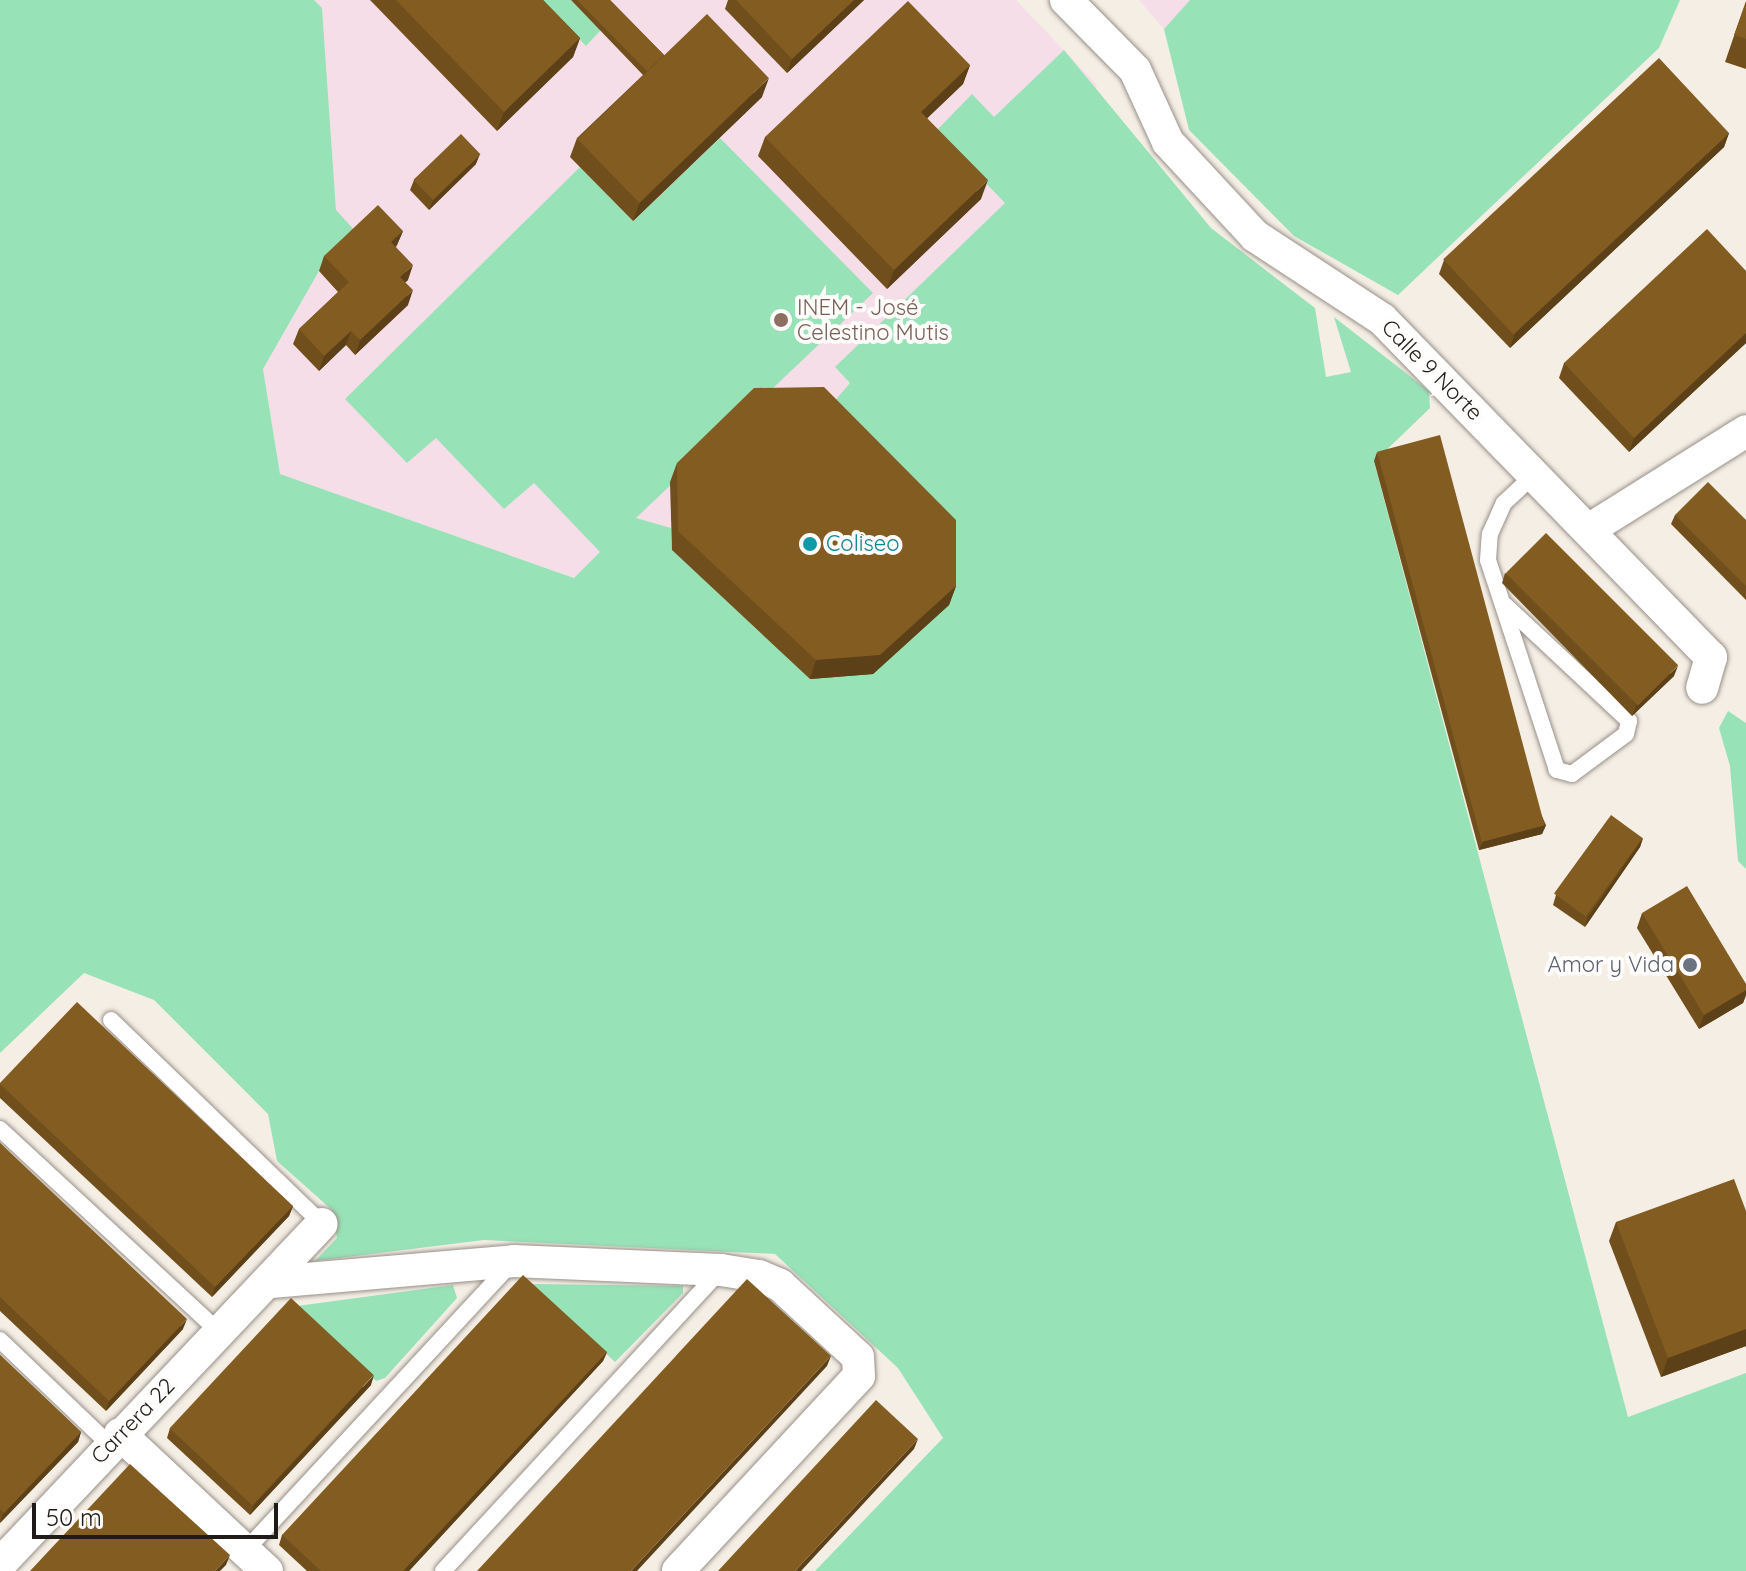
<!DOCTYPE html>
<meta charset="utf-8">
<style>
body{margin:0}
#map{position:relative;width:1746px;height:1571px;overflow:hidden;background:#f5eee5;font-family:Quicksand,sans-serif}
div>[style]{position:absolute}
.education>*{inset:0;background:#f6dee9}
.green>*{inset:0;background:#98e2b8}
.roads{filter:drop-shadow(0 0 2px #979088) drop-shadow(0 0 2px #979088)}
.service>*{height:16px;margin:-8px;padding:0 8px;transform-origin:8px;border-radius:8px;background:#fff}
.minor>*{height:32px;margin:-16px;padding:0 16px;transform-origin:16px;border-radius:16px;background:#fff}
.wall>*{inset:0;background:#714f1c}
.shaded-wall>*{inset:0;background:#5c4017}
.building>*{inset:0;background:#835c21;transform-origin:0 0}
.dots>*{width:22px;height:22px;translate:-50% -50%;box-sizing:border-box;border:4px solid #fefdfb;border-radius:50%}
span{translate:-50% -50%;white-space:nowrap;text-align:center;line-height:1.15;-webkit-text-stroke:8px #fefdfb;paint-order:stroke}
.education-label{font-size:22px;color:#785e54}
.left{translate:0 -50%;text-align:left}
.street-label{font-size:22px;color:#1e1b18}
.culture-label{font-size:22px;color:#0d838f}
.worship-label{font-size:22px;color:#5b616d}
.right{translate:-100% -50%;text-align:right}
.scale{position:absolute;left:32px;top:1503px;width:246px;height:36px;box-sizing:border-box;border:4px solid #1e1b18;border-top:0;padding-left:10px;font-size:24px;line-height:28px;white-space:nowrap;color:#1e1b18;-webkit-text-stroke:6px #fefdfb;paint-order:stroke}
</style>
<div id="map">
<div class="education">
<div style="clip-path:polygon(314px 0,1016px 0,1097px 85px,1083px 130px,1326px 377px,1351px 373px,949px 605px,873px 674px,810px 679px,575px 578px,280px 474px,263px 369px,319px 271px,336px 210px,322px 8px)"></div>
<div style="clip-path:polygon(1139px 0,1190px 0,1164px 29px)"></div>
</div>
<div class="green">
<div style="clip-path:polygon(0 0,314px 0,322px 8px,336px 210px,358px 234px,319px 271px,263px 369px,280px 474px,574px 578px,600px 552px,534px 483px,504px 509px,436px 438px,407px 463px,345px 399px,580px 167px,633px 221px,720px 138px,873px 293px,636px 518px,671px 528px,672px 550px,824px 413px,850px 383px,835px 367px,1005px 203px,936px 131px,972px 94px,994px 117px,1064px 50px,1211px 228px,1315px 308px,1326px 377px,1351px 372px,1334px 317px,1429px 391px,1430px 408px,1374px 462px,1628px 1417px,1746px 1373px,1746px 1571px,815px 1571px,943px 1438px,898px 1368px,775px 1254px,484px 1240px,315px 1261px,337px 1238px,332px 1210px,277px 1161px,268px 1114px,154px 1000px,84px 973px,0 1053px)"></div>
<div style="clip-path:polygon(541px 0,571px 0,601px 30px,586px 46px)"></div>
<div style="clip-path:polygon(1190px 0,1680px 0,1659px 48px,1398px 295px,1294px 236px,1189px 130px,1164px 29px)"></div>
<div style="clip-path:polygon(1728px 711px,1746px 723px,1746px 869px,1738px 861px,1730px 766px,1719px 728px)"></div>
<div style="clip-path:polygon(532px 1284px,683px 1286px,683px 1293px,615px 1362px)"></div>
<div style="clip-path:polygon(453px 1285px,457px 1298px,385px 1378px,376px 1381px,297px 1306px)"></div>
</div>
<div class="roads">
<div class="service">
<div style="left:1505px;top:605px;width:170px;rotate:43.1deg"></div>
<div style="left:1629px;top:721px;width:13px;rotate:103deg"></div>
<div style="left:1626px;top:734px;width:67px;rotate:143.5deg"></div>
<div style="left:1572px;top:774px;width:16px;rotate:-165deg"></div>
<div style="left:1557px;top:770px;width:221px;rotate:-108.2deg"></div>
<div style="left:1488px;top:560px;width:26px;rotate:-86deg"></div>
<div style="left:1490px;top:534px;width:34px;rotate:-66deg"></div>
<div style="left:1504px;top:503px;width:44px;rotate:-43.2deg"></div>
<div style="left:111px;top:1020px;width:293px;rotate:44deg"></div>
<div style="left:0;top:1129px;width:299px;rotate:42.8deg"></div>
<div style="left:0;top:1340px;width:152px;rotate:43.7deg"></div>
<div style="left:245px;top:1551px;width:394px;rotate:-47.2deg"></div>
<div style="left:443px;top:1571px;width:407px;rotate:-47.3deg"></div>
</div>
<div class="minor">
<div style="left:1066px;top:0;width:98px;rotate:45.4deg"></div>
<div style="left:1135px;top:70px;width:79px;rotate:65.4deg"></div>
<div style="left:1168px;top:142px;width:128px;rotate:47.2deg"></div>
<div style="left:1255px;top:236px;width:152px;rotate:33.2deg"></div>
<div style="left:1382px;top:319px;width:472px;rotate:45.8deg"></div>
<div style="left:1711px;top:657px;width:32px;rotate:106deg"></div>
<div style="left:1590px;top:529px;width:184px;rotate:-32.1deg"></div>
<div style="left:271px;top:1282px;width:244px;rotate:-4.9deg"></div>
<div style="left:514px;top:1261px;width:207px;rotate:2.5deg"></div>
<div style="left:721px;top:1270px;width:38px;rotate:9deg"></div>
<div style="left:759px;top:1276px;width:23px;rotate:23deg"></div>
<div style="left:780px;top:1285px;width:106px;rotate:42.7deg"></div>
<div style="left:858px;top:1357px;width:19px;rotate:87deg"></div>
<div style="left:859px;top:1376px;width:266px;rotate:132.9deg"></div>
<div style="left:120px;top:1434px;width:201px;rotate:43deg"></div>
<div style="left:0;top:1564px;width:468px;rotate:-46.6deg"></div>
</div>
</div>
<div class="wall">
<div style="clip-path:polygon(370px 0,543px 0,580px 38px,573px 57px,497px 131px)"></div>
<div style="clip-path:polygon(571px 0,610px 0,664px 55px,762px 97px,633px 221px,570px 157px,577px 138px,643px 75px)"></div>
<div style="clip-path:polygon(728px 0,864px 0,787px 73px,725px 9px)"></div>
<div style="clip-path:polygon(1746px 1px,1746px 69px,1725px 62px)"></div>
<div style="clip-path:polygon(970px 65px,963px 84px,927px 118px,981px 199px,887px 289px,758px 156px,765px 137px)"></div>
<div style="clip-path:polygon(1729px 133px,1724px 147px,1510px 348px,1439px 274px,1444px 260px)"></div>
<div style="clip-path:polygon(476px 164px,429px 210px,410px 190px,414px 180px)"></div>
<div style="clip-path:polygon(403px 231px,396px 247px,408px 280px,405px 282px,408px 305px,355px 355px,346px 345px,319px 371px,293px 344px,299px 329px,338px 292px,319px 271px,324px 256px)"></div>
<div style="clip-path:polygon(1746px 271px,1746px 343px,1629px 452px,1559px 378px,1564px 363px)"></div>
<div style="clip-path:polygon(1377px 452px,1546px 825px,1542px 834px,1479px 850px,1374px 461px)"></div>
<div style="clip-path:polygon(677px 463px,956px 586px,949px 605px,873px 674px,810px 679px,672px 550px,670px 482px)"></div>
<div style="clip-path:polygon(1675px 515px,1746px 520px,1746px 600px,1671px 524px)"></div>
<div style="clip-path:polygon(1505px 573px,1674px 676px,1632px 716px,1502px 583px)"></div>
<div style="clip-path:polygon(1643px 838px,1640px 847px,1585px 927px,1553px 905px,1556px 895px)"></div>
<div style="clip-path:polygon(1642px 913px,1746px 984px,1746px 995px,1743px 1003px,1699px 1029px,1637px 928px)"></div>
<div style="clip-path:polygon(0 1083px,293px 1206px,289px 1216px,212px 1297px,0 1098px)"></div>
<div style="clip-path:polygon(0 1143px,183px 1329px,106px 1411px,0 1311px)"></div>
<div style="clip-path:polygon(1746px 1211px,1746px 1346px,1661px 1377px,1609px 1241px,1616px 1222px)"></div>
<div style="clip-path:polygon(607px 1352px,603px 1361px,409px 1571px,307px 1571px,279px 1545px,282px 1535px)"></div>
<div style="clip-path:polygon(0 1355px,81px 1432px,78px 1442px,0 1523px)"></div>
<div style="clip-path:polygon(371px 1385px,250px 1515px,167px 1438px,170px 1428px)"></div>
</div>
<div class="shaded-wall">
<div style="clip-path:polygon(854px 0,864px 0,787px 73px,792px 59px)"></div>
<div style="clip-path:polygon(580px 38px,573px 57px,497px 131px,504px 112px)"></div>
<div style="clip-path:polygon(970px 65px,963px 84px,914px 131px,921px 112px)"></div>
<div style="clip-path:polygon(769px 78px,762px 97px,633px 221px,640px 202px)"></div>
<div style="clip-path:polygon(1729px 133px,1724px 147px,1510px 348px,1515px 333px)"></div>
<div style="clip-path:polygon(480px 154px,476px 164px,429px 210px,433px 200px)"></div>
<div style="clip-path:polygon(988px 180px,981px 199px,887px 289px,894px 270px)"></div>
<div style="clip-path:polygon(403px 231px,397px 245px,386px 257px,391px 242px)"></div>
<div style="clip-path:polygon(413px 265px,408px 280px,395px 292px,400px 277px)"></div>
<div style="clip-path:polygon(413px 290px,408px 305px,355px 355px,360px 340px)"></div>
<div style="clip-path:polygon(351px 331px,346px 345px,319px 371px,324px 356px)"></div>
<div style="clip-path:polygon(1746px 333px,1746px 343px,1629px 452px,1634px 438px)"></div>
<div style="clip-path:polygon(956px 586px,949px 605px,873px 674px,810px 679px,816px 660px)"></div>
<div style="clip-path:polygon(1678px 666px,1674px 676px,1632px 716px,1636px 706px)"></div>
<div style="clip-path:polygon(1546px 825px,1542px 834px,1479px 850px,1483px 841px)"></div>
<div style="clip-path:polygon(1643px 838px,1640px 847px,1585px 927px,1588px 917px)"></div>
<div style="clip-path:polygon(1746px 990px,1746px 995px,1743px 1003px,1699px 1029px,1704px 1015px)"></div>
<div style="clip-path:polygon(293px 1206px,289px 1216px,212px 1297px,215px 1287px)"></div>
<div style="clip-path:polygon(187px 1319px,183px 1329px,106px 1411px,109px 1401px)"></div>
<div style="clip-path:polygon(1746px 1329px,1746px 1346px,1661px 1377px,1668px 1358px)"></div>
<div style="clip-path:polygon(607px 1352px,603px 1361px,409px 1571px,403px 1571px)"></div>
<div style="clip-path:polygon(831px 1356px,827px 1366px,637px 1571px,631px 1571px)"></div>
<div style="clip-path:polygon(374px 1375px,371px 1385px,250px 1515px,254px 1505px)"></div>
<div style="clip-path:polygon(81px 1432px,78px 1442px,0 1523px,4px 1513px)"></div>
<div style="clip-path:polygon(918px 1439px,914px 1449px,801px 1571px,795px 1571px)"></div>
<div style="clip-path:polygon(230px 1555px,226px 1565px,220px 1571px,215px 1571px)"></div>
</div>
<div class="building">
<div style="clip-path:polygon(396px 0,543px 0,580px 38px,504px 112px)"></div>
<div style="clip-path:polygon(577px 0,610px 0,664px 55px,647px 71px)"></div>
<div style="clip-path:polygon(736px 0,854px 0,792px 59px)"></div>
<div style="clip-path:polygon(908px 1px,970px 65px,921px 112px,988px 180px,894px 270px,765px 137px)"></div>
<div style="clip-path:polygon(1746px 2px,1746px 39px,1734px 35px)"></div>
<div style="left:707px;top:14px;width:89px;height:180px;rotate:46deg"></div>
<div style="left:1659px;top:58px;width:103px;height:295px;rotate:47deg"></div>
<div style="left:461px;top:134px;width:28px;height:66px;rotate:46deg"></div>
<div style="clip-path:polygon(378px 205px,403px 231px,391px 242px,413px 265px,400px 277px,413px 290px,360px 340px,351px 331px,324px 356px,299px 329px,349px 282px,324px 256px)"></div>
<div style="clip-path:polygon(1707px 229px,1746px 271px,1746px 333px,1634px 438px,1564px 363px)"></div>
<div style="clip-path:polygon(824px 387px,956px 520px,956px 586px,880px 655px,816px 660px,678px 531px,677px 463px,754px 388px)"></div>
<div style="left:1440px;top:435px;width:404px;height:65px;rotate:75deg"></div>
<div style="clip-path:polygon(1708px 482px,1746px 520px,1746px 586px,1675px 515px)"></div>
<div style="left:1546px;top:533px;width:187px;height:57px;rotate:45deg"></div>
<div style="left:1611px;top:815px;width:39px;height:97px;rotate:36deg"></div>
<div style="clip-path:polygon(1687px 886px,1746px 984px,1746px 990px,1704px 1015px,1642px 913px)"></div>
<div style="clip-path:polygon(77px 1002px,293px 1206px,215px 1287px,0 1084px,0 1083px)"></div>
<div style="clip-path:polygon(0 1143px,187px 1319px,109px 1401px,0 1297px)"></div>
<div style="clip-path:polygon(1734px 1179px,1746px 1211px,1746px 1329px,1668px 1358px,1616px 1222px)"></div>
<div style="clip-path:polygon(523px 1275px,607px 1352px,403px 1571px,321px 1571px,282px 1535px)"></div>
<div style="clip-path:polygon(747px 1279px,831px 1356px,631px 1571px,477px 1571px)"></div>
<div style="left:291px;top:1298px;width:113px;height:178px;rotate:43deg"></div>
<div style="clip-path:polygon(0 1355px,81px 1432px,4px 1513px,0 1509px)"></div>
<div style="clip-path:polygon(876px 1400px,918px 1439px,795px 1571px,718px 1571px)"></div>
<div style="clip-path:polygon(130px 1464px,230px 1555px,215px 1571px,30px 1571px)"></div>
</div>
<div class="dots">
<div style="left:781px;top:320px;background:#8d6e63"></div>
<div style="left:810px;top:544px;background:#0f9aa8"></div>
<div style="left:1690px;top:965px;background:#6b7280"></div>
</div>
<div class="education-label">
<span class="left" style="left:797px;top:320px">INEM - José<br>Celestino Mutis</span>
</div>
<div class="street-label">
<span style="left:1432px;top:370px;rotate:45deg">Calle 9 Norte</span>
<span style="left:133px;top:1421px;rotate:-46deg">Carrera 22</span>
</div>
<div class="culture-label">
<span class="left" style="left:826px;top:544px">Coliseo</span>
</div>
<div class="worship-label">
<span class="right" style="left:1674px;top:965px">Amor y Vida</span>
</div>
<div class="scale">50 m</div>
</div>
